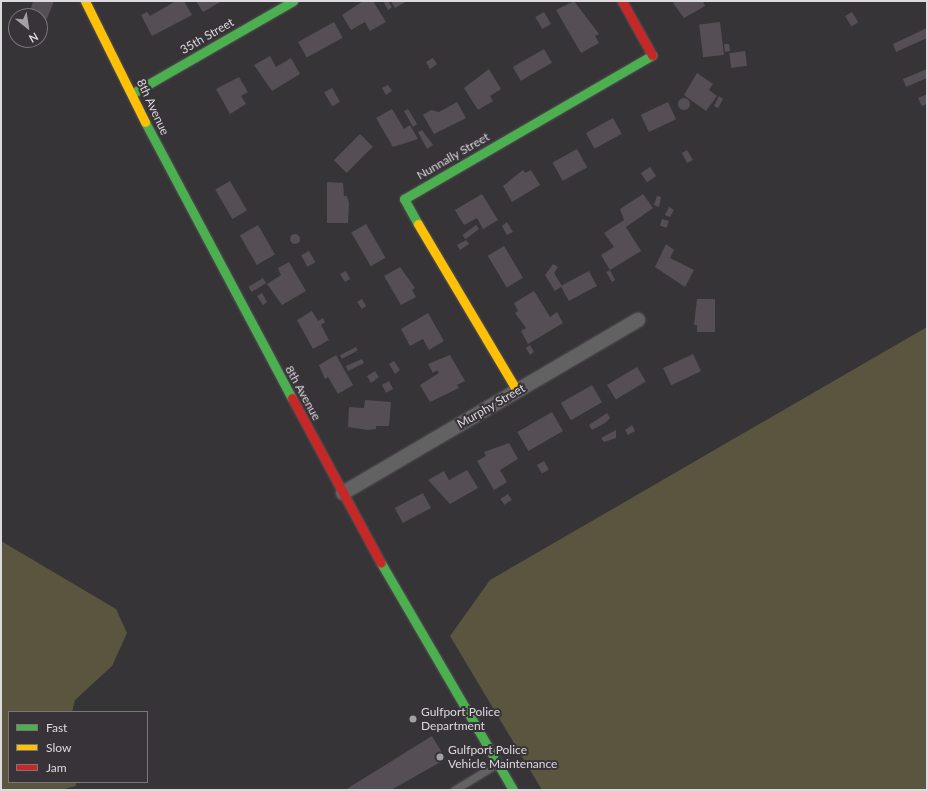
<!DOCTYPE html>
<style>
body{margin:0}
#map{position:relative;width:928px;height:791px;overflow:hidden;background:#373437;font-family:Lato,sans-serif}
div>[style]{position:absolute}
.green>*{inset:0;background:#5a553e}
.building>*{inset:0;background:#554e55;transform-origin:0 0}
.round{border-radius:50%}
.roads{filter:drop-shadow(0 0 1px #545254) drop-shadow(0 0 1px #545254)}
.lane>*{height:7px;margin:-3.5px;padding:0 3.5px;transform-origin:3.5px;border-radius:3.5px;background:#636263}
.street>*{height:14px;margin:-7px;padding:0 7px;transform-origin:7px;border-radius:7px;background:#636263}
.fast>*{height:9px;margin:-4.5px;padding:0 4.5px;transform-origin:4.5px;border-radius:4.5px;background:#4caf50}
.slow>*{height:9px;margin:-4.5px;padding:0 4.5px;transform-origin:4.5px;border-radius:4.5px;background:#ffc107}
.jam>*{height:9px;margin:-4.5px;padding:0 4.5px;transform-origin:4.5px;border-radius:4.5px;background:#c62828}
.dots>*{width:11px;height:11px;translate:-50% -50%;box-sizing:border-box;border:2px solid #383338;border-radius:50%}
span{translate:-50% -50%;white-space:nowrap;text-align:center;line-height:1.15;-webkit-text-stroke:4px #383338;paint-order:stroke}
.street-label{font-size:12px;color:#dddadd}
.poi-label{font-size:12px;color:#dddadd}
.left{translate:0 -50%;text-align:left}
.frame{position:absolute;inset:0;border:2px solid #dddadd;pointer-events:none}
.legend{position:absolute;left:8px;top:711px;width:140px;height:72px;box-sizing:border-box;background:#383338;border:1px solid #7a767a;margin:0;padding:5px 7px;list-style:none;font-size:12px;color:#dddadd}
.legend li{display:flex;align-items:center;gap:8px;height:20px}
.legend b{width:20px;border:1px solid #7a767a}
.north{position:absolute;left:8px;top:8px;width:40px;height:40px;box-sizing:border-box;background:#383338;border:1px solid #7a767a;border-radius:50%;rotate:150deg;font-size:11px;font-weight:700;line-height:16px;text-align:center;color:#dddadd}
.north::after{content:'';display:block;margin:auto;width:14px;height:18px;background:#a3a0a3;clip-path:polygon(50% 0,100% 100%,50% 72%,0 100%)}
</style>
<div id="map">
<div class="green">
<div style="clip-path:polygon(927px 327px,927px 790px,542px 790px,450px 636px,490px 580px)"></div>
<div style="clip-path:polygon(1px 541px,116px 609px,127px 633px,112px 666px,75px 700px,72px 712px,9px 712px,9px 782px,76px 782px,76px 786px,60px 790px,1px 790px)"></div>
</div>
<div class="building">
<div style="clip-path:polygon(33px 1px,54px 1px,44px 26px,40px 25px,40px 16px,29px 16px)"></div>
<div style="clip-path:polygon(176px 1px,184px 1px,192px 15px,152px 36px,141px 15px,147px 12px,150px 16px)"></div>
<div style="clip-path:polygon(196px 1px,222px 1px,203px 12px)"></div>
<div style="clip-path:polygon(363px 1px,373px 1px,386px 22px,370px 31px,365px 22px,351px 30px,342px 15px)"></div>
<div style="clip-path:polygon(383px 1px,388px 1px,392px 7px,388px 10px)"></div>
<div style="clip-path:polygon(391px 1px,407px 1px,395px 8px)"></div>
<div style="clip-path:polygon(574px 1px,599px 34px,595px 36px,599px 43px,581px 53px,556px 10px)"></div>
<div style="clip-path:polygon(676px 1px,703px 1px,705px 6px,684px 18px,673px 3px)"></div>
<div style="left:544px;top:12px;width:14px;height:10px;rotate:60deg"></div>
<div style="left:852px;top:12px;width:12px;height:8px;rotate:59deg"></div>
<div style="left:334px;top:22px;width:18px;height:41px;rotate:61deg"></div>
<div style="left:720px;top:22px;width:33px;height:21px;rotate:83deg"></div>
<div style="clip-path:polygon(927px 28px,927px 38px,896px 52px,893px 44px)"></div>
<div style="clip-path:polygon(724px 44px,729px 44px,730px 51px,725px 52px)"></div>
<div style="left:544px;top:49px;width:16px;height:36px;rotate:60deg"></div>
<div style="left:745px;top:51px;width:15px;height:16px;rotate:82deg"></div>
<div style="clip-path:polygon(270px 56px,276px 67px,291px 58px,300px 74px,272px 91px,254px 65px)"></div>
<div style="clip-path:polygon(433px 58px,437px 64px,430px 69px,426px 62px)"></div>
<div style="clip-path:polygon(489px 69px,501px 89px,490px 96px,493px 101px,478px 110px,464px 88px)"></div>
<div style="clip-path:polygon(927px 69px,927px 78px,906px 87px,903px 79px)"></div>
<div style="clip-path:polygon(697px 73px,713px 84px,709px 90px,717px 96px,706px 111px,684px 95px)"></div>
<div style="clip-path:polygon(239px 77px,248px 92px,241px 96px,246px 104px,230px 114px,216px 89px)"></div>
<div style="clip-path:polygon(388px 85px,392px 91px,386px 95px,382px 88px)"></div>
<div style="left:332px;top:88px;width:16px;height:9px;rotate:60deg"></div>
<div style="clip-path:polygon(927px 94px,927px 104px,922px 106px,918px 98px)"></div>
<div style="clip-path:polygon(719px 96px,723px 99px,718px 108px,714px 106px)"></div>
<div class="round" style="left:678px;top:98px;width:12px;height:12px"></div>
<div style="clip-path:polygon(457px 102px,466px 118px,434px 134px,423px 115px,431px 110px,439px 112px)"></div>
<div style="left:668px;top:102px;width:19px;height:30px;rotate:65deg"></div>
<div style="clip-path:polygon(392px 109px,404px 129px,410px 125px,418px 139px,393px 147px,376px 118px)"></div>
<div style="clip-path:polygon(408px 109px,417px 124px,413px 127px,404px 111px)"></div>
<div style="left:613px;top:118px;width:18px;height:31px;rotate:61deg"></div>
<div style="clip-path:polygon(422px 130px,433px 145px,427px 149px,418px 132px)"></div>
<div style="left:360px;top:134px;width:18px;height:37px;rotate:45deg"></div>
<div style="left:577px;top:149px;width:21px;height:28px;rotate:61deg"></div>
<div style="clip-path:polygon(687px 150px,693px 160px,687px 163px,682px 153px)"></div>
<div style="left:650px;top:167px;width:11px;height:11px;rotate:56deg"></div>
<div style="clip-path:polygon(523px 170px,525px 173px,531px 170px,540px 185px,512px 202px,503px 186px)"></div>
<div style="left:230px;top:181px;width:34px;height:17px;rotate:60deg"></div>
<div style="clip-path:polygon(327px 182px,343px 183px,344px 196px,347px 196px,349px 203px,348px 223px,327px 223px)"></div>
<div style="clip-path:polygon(482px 194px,498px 220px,483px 229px,477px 218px,464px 225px,455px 210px)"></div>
<div style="clip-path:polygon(643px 194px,653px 208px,626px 227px,641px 251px,610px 270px,601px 255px,614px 247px,604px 233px,624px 220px,620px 209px)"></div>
<div style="clip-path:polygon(657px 196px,661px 197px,659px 207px,654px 205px)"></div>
<div style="clip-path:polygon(669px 207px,674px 210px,670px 217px,665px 215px)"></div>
<div style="left:662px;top:219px;width:7px;height:7px;rotate:16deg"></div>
<div style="clip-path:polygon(507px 222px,513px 232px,507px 235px,502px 226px)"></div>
<div style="left:366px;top:224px;width:39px;height:17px;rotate:60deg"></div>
<div style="left:258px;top:225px;width:34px;height:21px;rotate:60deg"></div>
<div style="left:476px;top:225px;width:5px;height:17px;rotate:53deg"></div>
<div class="round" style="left:290px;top:234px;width:10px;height:10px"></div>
<div style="clip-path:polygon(466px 240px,469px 244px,460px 250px,457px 245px)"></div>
<div style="clip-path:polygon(666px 244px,674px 250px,670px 258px,694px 270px,685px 287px,655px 267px)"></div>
<div style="left:504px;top:246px;width:37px;height:19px;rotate:59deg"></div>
<div style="left:309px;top:251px;width:13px;height:9px;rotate:61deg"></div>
<div style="clip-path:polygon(289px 262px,306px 291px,282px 305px,267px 284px,281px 275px,278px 268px)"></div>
<div style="clip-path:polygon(553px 264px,558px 267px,554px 273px,562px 286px,555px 291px,545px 275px)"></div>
<div style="clip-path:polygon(400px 267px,415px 288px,412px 290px,416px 297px,401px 305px,384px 276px)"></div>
<div style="clip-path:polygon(610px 270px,615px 280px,612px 282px,606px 272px)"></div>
<div style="clip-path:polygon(346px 271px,350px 279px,345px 282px,340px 274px)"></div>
<div style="left:589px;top:271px;width:17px;height:32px;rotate:62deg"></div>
<div style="left:263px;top:278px;width:6px;height:17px;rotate:59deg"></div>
<div style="clip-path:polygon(534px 291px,550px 317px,557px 312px,563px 323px,528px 344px,521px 331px,526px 328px,515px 313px,518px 311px,514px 303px)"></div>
<div style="clip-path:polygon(262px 293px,267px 302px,263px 305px,257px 296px)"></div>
<div style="clip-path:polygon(362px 299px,366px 306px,362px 309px,357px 302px)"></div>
<div style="clip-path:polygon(697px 299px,715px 299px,715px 332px,697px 332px,697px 325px,694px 325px)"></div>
<div style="clip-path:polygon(312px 311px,318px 321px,323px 318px,325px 322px,321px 325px,329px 340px,313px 349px,297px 320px)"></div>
<div style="clip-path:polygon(428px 313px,444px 341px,429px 350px,423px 339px,410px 346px,401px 329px)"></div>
<div style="clip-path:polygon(530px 345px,534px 352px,530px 355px,526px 348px)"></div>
<div style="left:356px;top:347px;width:4px;height:18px;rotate:63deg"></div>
<div style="left:693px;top:354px;width:19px;height:33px;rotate:65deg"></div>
<div style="clip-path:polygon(336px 355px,353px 385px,338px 394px,328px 377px,325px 379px,319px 365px)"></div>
<div style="clip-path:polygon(450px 355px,465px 381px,457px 385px,459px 388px,430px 402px,420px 385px,439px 373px,437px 370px,433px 373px,428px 364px)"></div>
<div style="clip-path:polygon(362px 359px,364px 363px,348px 371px,346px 366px)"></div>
<div style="clip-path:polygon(394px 361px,400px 370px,395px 374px,389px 364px)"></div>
<div style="left:637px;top:367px;width:17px;height:35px;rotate:59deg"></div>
<div style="clip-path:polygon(375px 371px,379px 377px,371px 383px,367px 376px)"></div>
<div style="left:389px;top:381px;width:9px;height:8px;rotate:63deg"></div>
<div style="left:592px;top:385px;width:20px;height:36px;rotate:60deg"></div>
<div style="clip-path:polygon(365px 400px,391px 402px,389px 426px,376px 426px,376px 429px,368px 430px,348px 427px,349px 407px,364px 408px)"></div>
<div style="left:552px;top:412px;width:22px;height:40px;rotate:60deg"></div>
<div style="clip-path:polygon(607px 413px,610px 418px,605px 423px,592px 430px,589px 425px)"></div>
<div style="clip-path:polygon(632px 425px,635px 431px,628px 435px,625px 430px)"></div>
<div style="clip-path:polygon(616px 430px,616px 438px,604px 442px,601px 438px)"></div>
<div style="clip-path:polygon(509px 443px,518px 459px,500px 470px,507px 482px,494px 490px,477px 461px,486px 456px,484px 452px)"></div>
<div style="left:544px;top:461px;width:10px;height:8px;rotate:61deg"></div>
<div style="clip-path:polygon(467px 470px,478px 488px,450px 504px,428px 480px,444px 471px,449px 480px)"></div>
<div style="left:423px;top:493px;width:17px;height:32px;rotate:62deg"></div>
<div style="left:508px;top:494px;width:7px;height:9px;rotate:56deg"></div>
<div style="clip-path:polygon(432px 736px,446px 759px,391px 790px,345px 790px)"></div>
</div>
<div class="roads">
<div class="lane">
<div style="left:454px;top:790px;width:50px;rotate:-31.2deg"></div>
</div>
<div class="street">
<div style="left:343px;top:493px;width:342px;rotate:-30.4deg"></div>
</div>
<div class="fast">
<div style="left:133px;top:93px;width:185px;rotate:-29.9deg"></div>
<div style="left:145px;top:122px;width:313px;rotate:62deg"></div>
<div style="left:418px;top:224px;width:29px;rotate:-119deg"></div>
<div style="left:404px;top:199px;width:287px;rotate:-30.1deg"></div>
<div style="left:381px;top:563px;width:263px;rotate:59.8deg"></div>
</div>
<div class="slow">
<div style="left:85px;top:1px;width:135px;rotate:63.6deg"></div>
<div style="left:418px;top:224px;width:194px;rotate:59.3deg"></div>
</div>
<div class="jam">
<div style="left:622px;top:1px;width:62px;rotate:60.9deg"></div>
<div style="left:292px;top:398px;width:187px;rotate:61.7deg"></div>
</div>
</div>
<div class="dots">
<div style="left:413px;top:719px;background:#a3a0a3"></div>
<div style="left:440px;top:757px;background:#a3a0a3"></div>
</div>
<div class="street-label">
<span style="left:207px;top:36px;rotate:-30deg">35th Street</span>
<span style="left:153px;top:107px;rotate:65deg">8th Avenue</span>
<span style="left:453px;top:156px;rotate:-30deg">Nunnally Street</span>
<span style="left:303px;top:393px;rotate:61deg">8th Avenue</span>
<span style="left:491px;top:406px;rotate:-30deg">Murphy Street</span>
</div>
<div class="poi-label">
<span class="left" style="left:421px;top:719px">Gulfport Police<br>Department</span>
<span class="left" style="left:448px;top:757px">Gulfport Police<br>Vehicle Maintenance</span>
</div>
<div class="frame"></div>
<ul class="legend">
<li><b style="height:5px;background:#4caf50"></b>Fast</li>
<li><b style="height:5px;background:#ffc107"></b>Slow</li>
<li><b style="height:5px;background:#c62828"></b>Jam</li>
</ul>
<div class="north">N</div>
</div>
